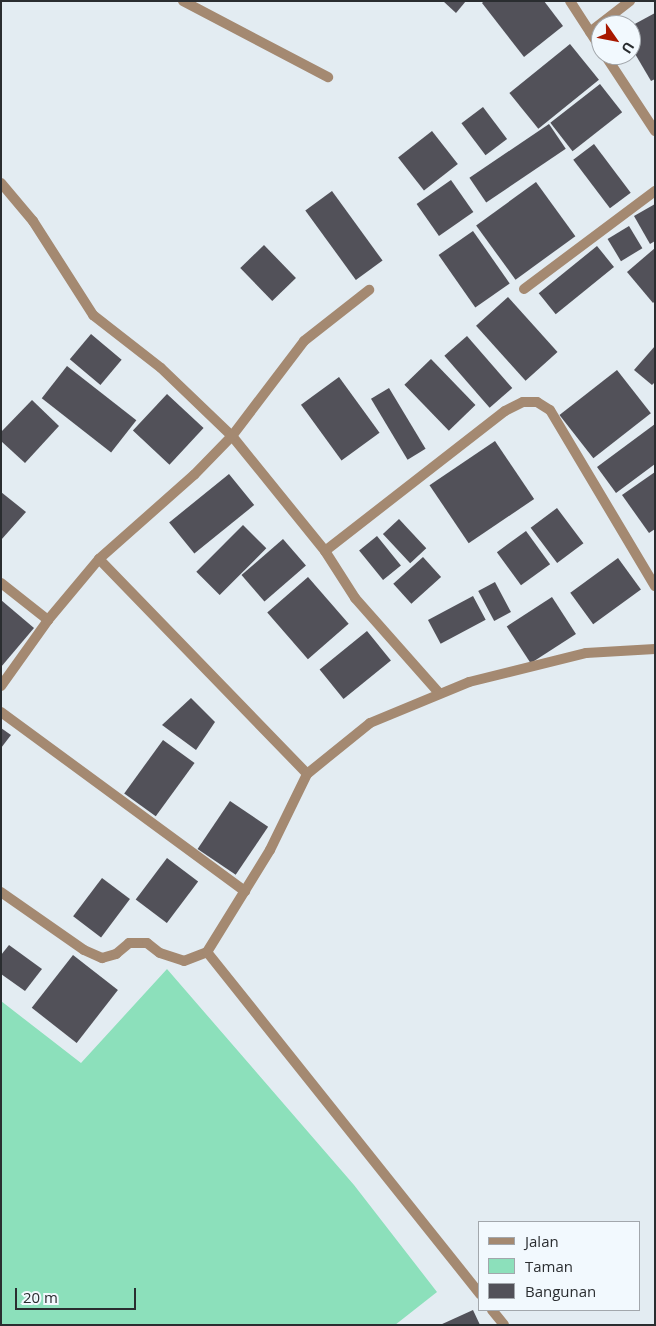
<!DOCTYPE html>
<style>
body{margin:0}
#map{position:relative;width:656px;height:1326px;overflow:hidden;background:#e3ecf2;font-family:"Open Sans",sans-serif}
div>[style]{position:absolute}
.green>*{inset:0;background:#8ce0bb}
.building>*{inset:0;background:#525159;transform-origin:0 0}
.street>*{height:10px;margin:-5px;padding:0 5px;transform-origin:5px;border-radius:5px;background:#a48971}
span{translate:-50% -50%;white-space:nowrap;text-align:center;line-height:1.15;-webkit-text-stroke:5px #f2f9fe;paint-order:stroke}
.frame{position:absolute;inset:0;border:2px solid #2a2d30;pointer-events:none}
.legend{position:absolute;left:478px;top:1221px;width:162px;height:90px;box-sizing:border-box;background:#f2f9fe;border:1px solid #a2a7ac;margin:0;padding:6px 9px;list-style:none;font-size:15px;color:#2a2d30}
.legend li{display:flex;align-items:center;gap:10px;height:25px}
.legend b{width:25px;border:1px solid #a2a7ac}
.north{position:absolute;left:591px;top:15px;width:50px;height:50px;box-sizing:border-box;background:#f2f9fe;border:1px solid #a2a7ac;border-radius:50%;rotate:123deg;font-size:14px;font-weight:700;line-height:20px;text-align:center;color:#2a2d30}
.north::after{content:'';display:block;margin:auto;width:18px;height:22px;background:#a81800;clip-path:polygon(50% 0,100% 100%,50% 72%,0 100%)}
.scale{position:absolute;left:15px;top:1288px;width:121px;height:22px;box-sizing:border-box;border:2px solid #2a2d30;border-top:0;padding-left:6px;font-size:15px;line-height:18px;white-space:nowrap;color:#2a2d30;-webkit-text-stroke:4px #f2f9fe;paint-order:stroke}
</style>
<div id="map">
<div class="green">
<div style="clip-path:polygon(167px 969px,354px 1185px,437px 1292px,395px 1325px,1px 1325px,1px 1001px,81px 1063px)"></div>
</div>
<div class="building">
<div style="clip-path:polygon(443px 1px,466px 1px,456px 13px)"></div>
<div style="clip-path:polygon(484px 1px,544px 1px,563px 26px,524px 57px,482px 3px)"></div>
<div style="clip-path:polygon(655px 13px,655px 79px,651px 81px,631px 47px,631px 26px)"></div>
<div style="left:570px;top:44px;width:46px;height:78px;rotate:51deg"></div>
<div style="left:600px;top:84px;width:36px;height:63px;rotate:52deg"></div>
<div style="left:483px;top:107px;width:40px;height:27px;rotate:53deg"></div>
<div style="left:549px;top:124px;width:30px;height:96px;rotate:56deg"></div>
<div style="left:432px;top:131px;width:42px;height:43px;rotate:52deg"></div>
<div style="left:594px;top:144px;width:61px;height:26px;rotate:53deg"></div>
<div style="left:451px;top:180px;width:39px;height:42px;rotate:55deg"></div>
<div style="left:536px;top:182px;width:67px;height:74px;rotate:54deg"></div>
<div style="left:332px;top:191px;width:86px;height:33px;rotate:54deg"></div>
<div style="clip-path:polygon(655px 204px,655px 241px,650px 244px,634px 216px)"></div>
<div style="left:629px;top:226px;width:26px;height:25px;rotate:59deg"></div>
<div style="left:473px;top:231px;width:64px;height:42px;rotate:55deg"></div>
<div style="left:264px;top:245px;width:46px;height:33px;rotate:46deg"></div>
<div style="left:597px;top:246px;width:27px;height:75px;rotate:51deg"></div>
<div style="clip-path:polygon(655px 248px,655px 301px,653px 303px,627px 272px)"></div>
<div style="left:508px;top:297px;width:74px;height:43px;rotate:48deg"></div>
<div style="left:91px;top:334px;width:40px;height:33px;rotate:40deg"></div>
<div style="left:467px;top:336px;width:69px;height:30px;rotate:49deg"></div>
<div style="clip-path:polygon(655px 346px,655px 382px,652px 385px,634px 370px)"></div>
<div style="left:431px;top:359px;width:64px;height:37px;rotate:46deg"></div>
<div style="left:67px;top:366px;width:88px;height:41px;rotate:38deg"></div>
<div style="left:617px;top:370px;width:55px;height:73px;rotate:52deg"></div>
<div style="left:339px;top:377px;width:69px;height:47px;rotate:54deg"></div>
<div style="left:389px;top:388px;width:71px;height:21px;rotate:59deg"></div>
<div style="left:167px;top:394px;width:50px;height:50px;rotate:43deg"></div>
<div style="clip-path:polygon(32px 400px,59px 426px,25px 463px,1px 441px,1px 432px)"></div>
<div style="clip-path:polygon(655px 424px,655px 464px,616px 493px,597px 467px)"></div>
<div style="left:495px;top:441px;width:70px;height:79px;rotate:56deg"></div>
<div style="clip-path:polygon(655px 472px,655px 529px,649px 533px,622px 495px)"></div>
<div style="left:229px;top:474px;width:40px;height:77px;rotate:51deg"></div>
<div style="clip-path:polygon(1px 492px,26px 512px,1px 540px)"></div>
<div style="left:557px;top:508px;width:44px;height:33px;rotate:53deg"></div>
<div style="left:399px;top:519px;width:40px;height:22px;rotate:47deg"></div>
<div style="left:243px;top:525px;width:33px;height:66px;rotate:45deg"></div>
<div style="left:526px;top:531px;width:41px;height:36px;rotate:54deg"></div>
<div style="left:377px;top:536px;width:38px;height:23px;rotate:51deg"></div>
<div style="left:283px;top:539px;width:35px;height:55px;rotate:49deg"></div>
<div style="left:423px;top:557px;width:27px;height:40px;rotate:48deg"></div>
<div style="left:618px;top:558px;width:39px;height:59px;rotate:54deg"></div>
<div style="left:308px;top:577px;width:62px;height:54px;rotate:49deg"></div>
<div style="left:495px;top:582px;width:34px;height:19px;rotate:62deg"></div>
<div style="left:473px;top:596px;width:27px;height:51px;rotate:62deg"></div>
<div style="left:552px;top:597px;width:44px;height:54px;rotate:57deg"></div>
<div style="clip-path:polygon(1px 600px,34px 628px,1px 667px)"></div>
<div style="left:367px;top:631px;width:38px;height:61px;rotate:51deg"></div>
<div style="clip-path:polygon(191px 698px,215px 722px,196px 750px,162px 725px)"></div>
<div style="clip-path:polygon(1px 728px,11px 735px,1px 748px)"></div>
<div style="left:163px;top:740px;width:39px;height:66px;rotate:36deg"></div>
<div style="left:230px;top:801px;width:46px;height:58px;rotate:34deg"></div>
<div style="left:167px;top:858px;width:39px;height:52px;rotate:37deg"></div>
<div style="left:102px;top:878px;width:35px;height:48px;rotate:37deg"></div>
<div style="clip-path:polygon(9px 945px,42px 969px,25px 991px,1px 974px,1px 955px)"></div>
<div style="left:73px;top:955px;width:57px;height:67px;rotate:38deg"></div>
<div style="clip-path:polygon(473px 1310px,480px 1325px,440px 1325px)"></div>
</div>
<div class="street">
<div style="left:183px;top:1px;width:164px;rotate:27.7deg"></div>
<div style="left:570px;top:1px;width:57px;rotate:57.1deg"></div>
<div style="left:590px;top:32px;width:51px;rotate:-37.8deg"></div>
<div style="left:605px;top:55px;width:91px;rotate:56.7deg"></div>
<div style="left:1px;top:183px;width:50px;rotate:49.9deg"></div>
<div style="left:33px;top:221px;width:112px;rotate:57.4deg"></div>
<div style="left:93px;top:315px;width:86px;rotate:37.9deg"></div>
<div style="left:161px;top:368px;width:98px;rotate:43.8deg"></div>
<div style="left:232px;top:436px;width:148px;rotate:51deg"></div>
<div style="left:325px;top:551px;width:56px;rotate:57.4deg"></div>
<div style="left:355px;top:598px;width:127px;rotate:48.5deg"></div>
<div style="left:524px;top:289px;width:164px;rotate:-36.8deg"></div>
<div style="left:325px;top:551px;width:228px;rotate:-37.9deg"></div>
<div style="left:505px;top:411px;width:20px;rotate:-27deg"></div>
<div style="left:523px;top:402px;width:14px"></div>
<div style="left:537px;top:402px;width:15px;rotate:32deg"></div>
<div style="left:550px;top:410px;width:205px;rotate:59.2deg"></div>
<div style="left:99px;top:559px;width:299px;rotate:45.9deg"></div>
<div style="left:1px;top:583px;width:60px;rotate:38.2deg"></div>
<div style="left:1px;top:686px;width:81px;rotate:-54.5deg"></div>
<div style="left:48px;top:620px;width:80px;rotate:-50.1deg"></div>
<div style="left:99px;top:559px;width:127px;rotate:-41.5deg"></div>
<div style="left:194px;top:475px;width:54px;rotate:-45.7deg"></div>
<div style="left:232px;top:436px;width:119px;rotate:-52.8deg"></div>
<div style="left:304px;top:341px;width:83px;rotate:-38.1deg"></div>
<div style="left:1px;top:712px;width:303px;rotate:36.3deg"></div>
<div style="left:1px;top:892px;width:101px;rotate:34.9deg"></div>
<div style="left:84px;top:950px;width:20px;rotate:24deg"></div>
<div style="left:102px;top:958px;width:15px;rotate:-16deg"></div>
<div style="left:116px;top:954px;width:17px;rotate:-40deg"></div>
<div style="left:129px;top:943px;width:18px"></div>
<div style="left:147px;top:943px;width:16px;rotate:38deg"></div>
<div style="left:160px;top:953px;width:25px;rotate:18deg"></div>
<div style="left:184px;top:961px;width:25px;rotate:-21deg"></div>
<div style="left:207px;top:952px;width:120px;rotate:-58.3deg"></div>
<div style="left:270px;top:850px;width:85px;rotate:-64deg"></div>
<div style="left:307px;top:774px;width:81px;rotate:-39deg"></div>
<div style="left:370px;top:723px;width:107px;rotate:-22.5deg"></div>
<div style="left:469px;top:682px;width:121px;rotate:-13.9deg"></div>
<div style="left:586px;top:653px;width:69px;rotate:-3.3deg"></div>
<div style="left:207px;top:952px;width:438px;rotate:51.4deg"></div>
<div style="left:492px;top:1310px;width:19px;rotate:51deg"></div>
</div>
<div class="frame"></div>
<ul class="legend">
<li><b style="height:6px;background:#a48971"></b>Jalan</li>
<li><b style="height:14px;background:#8ce0bb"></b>Taman</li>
<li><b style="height:14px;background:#525159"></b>Bangunan</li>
</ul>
<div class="north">U</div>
<div class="scale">20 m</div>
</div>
